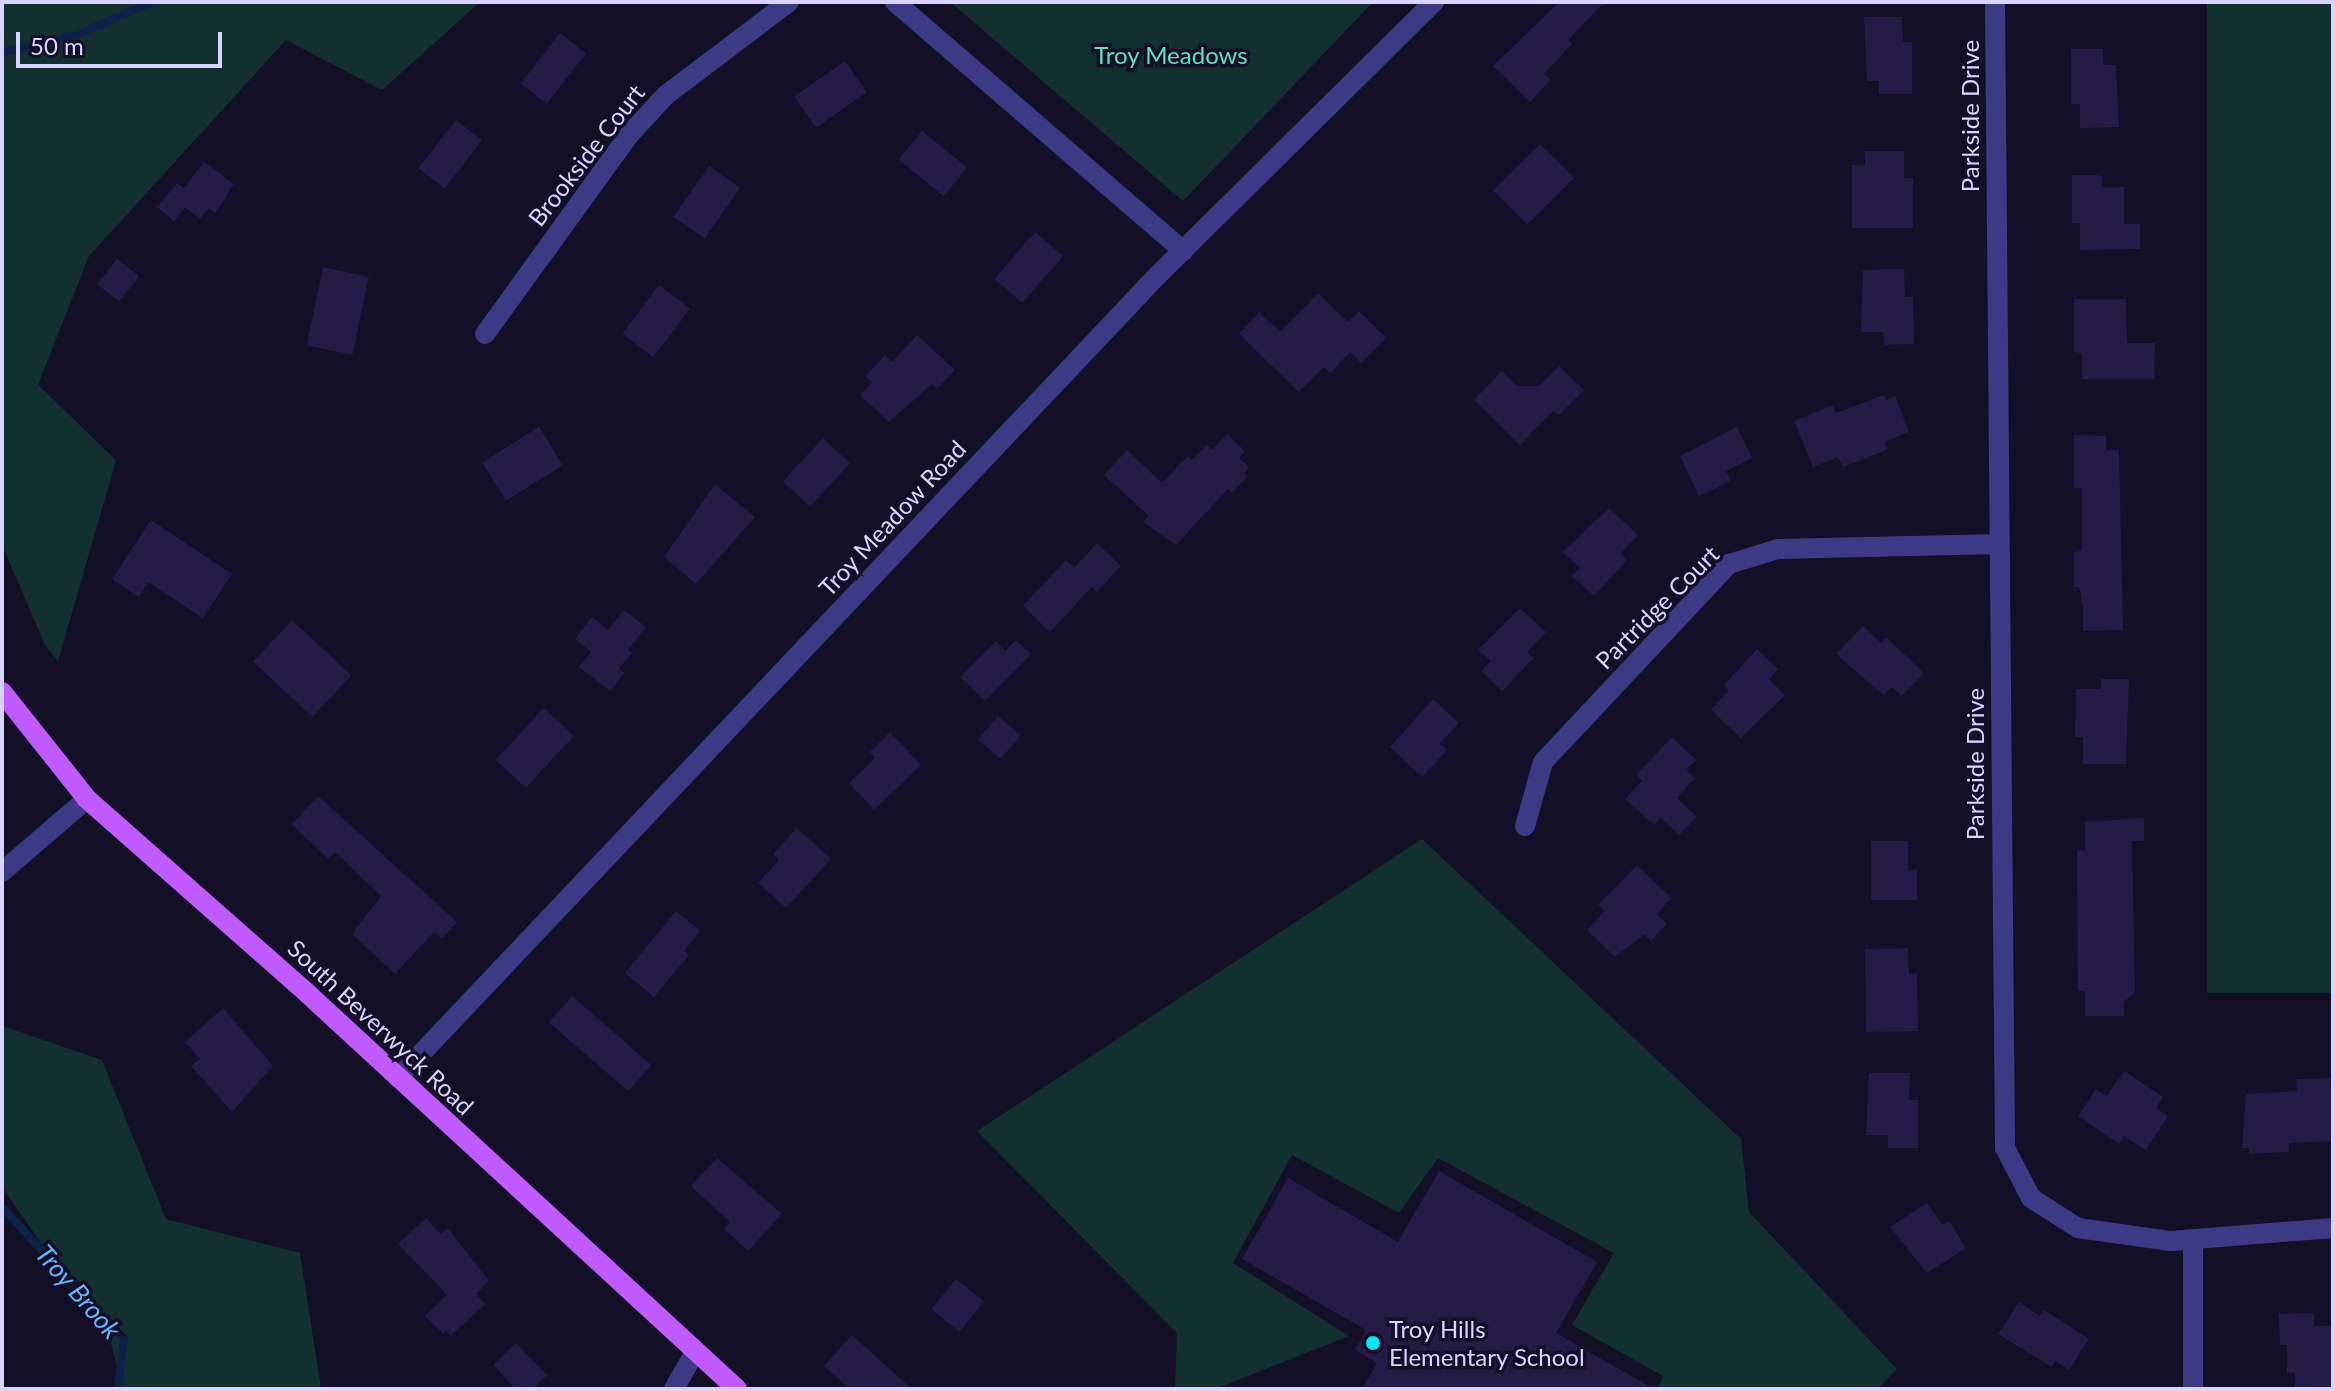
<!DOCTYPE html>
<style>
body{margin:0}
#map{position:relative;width:2335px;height:1391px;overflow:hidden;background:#130f26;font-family:Lato,sans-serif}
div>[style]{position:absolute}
.green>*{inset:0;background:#12302f;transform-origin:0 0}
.stream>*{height:8px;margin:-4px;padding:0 4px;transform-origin:4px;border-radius:4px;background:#0c2248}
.building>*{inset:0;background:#241b47;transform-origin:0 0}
.minor>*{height:20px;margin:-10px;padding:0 10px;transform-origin:10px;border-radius:10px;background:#3d3a85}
.major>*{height:20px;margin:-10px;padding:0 10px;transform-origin:10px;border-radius:10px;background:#c25bff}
.dots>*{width:22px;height:22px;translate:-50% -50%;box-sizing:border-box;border:4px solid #130f26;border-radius:50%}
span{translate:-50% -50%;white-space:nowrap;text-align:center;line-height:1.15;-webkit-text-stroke:7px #130f26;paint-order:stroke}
.park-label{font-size:24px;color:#5fe0c0}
.street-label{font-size:24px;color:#d9d4ff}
.poi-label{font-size:24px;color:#d9d4ff}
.left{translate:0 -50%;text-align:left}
.water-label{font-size:26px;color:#62b6ff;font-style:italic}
.frame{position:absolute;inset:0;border:4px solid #d9d4ff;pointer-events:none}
.scale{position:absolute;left:16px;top:32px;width:206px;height:36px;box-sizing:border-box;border:4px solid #d9d4ff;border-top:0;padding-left:10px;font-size:24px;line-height:28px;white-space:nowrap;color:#d9d4ff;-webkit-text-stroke:6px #130f26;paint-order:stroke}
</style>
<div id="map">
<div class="green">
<div style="clip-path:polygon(2px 2px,480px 2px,382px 90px,286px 40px,89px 256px,38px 385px,116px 460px,58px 661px,45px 645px,2px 545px)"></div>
<div style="clip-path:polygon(950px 2px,1373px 2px,1183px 201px)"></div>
<div style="left:2207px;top:2px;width:126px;height:991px"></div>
<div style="clip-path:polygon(1422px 839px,1741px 1139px,1749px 1212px,1897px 1369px,1878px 1389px,1657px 1389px,1663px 1376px,1572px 1325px,1614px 1253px,1438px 1158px,1399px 1213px,1292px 1155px,1233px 1263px,1349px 1336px,1215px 1389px,1175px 1389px,1177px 1333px,977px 1131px)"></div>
<div style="clip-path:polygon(2px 1026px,102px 1060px,166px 1219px,300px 1253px,321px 1389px,123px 1389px,111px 1344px,2px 1187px)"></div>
</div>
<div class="stream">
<div style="left:2px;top:53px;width:79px;rotate:-13.9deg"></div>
<div style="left:79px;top:34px;width:80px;rotate:-23.7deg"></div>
<div style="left:2px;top:1207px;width:180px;rotate:47.3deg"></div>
<div style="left:124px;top:1339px;width:50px;rotate:96.8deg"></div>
</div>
<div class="building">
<div style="clip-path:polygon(1559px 2px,1605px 2px,1568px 40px,1572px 44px,1544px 74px,1551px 80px,1530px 102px,1493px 66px)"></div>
<div style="clip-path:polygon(1864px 17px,1902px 17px,1903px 42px,1912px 42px,1912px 94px,1879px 94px,1879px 81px,1867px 81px)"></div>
<div style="left:560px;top:33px;width:33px;height:64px;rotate:38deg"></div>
<div style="clip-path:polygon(2071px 49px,2103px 49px,2103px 65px,2116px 65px,2119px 127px,2080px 128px,2080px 104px,2071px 104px)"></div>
<div style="left:845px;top:61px;width:38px;height:62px;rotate:55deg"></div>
<div style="left:456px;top:120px;width:33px;height:61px;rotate:38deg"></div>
<div style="left:922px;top:131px;width:58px;height:37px;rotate:39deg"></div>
<div style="left:1540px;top:144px;width:48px;height:66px;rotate:45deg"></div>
<div style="clip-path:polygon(1865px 151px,1904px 151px,1904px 178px,1913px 178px,1913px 228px,1852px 228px,1852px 165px,1865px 165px)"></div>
<div style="clip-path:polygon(204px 162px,234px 184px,215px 213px,209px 208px,200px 219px,185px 207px,174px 221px,157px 207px,177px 183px,184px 188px)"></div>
<div style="left:709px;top:166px;width:38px;height:62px;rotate:35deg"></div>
<div style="clip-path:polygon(2072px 175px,2102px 175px,2102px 187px,2124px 187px,2124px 224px,2140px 224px,2140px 249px,2080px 250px,2080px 223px,2072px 223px)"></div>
<div style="left:1035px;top:232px;width:37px;height:62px;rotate:41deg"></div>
<div style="left:117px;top:259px;width:28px;height:32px;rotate:38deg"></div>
<div style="left:323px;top:267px;width:47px;height:80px;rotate:12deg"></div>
<div style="clip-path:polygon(1904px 269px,1905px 297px,1913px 297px,1914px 344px,1884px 345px,1883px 332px,1861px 332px,1863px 270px)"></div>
<div style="left:659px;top:285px;width:39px;height:61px;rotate:37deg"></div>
<div style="clip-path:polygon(1318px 293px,1348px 322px,1359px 311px,1386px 338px,1361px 363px,1350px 352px,1330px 373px,1324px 367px,1299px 392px,1239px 334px,1259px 312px,1280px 332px)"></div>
<div style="clip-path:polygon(2074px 299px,2126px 299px,2127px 343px,2155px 343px,2154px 379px,2082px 379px,2082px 353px,2074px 353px)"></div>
<div style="clip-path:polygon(917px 335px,955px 370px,937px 389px,932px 384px,889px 422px,860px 395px,872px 382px,865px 376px,885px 355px,892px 362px)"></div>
<div style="clip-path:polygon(1559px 366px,1584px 390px,1559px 415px,1553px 411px,1520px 445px,1474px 400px,1502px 371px,1517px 386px,1539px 386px)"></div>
<div style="clip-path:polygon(1884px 395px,1886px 400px,1895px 396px,1909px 432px,1884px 442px,1887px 450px,1843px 467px,1838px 457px,1813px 467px,1794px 421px,1833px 405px,1836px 413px)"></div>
<div style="left:539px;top:427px;width:45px;height:67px;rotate:58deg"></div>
<div style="clip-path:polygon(1737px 427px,1752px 458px,1726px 471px,1731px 481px,1699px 496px,1680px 456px)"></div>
<div style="clip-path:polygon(1227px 434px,1245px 451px,1239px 458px,1249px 467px,1244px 474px,1247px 477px,1232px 493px,1228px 489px,1176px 545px,1143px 522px,1149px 516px,1104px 475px,1127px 450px,1162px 483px,1188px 456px,1192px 460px,1207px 444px,1212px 450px)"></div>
<div style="clip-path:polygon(2074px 435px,2106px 436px,2106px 450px,2119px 450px,2123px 630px,2083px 631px,2083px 606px,2079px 587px,2074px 587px,2074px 551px,2082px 551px,2082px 488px,2074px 488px)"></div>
<div style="left:823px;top:438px;width:37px;height:59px;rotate:43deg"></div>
<div style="clip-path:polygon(715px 484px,755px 517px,696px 584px,664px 557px)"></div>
<div style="clip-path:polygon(1609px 508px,1638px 535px,1620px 554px,1627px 560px,1594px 596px,1572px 576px,1580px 568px,1563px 552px)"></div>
<div style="clip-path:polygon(151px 520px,232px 574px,203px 618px,148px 582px,139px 597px,112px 579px)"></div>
<div style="clip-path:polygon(1097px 543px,1121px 566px,1097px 592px,1092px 587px,1050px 632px,1023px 606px,1066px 560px,1074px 568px)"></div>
<div style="clip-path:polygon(1520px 608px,1546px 632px,1527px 652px,1534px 658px,1502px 691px,1481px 671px,1491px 661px,1478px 650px)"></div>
<div style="clip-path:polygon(624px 610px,646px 627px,628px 650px,632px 653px,619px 668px,624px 673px,610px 691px,579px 667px,591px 652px,575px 639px,592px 617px,608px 630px)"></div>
<div style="left:292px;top:620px;width:81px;height:57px;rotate:43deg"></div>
<div style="clip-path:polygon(1863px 626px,1881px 643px,1886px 637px,1924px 673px,1901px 696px,1892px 687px,1883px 695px,1836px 654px)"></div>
<div style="clip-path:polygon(1016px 640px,1031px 654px,985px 701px,960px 677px,996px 641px,1005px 651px)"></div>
<div style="clip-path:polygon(1757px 649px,1778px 669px,1769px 679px,1785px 695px,1741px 738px,1711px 710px,1729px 690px,1724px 685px)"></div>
<div style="clip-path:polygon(2101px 679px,2129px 679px,2126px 764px,2083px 764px,2083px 737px,2075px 737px,2076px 689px,2101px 689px)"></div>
<div style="clip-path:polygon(1433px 699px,1459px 723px,1440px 743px,1447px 750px,1422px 777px,1390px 747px)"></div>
<div style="left:544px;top:708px;width:41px;height:71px;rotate:43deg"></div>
<div style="left:998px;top:716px;width:30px;height:31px;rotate:41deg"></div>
<div style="clip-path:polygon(890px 732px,921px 765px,874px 810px,849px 783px,875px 758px,870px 752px)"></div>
<div style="clip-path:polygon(1672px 737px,1696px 760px,1686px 770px,1695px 778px,1677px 798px,1697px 817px,1679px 835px,1661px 818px,1654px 825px,1625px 799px,1642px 781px,1636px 775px)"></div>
<div style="clip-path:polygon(318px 796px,457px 922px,442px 939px,434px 932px,395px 974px,352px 934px,381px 896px,335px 852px,328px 859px,292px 824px)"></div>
<div style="clip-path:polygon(2144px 818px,2144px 841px,2132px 841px,2135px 992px,2124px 1002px,2124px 1016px,2085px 1016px,2085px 991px,2078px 991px,2077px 850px,2085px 850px,2085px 822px)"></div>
<div style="clip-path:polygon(797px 828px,831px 859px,786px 908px,758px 883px,779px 860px,773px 854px)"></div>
<div style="clip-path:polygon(1871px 841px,1908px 841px,1908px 870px,1917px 870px,1917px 900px,1871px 900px)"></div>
<div style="clip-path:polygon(1637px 865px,1671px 898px,1657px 914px,1667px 924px,1651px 941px,1645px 934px,1615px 957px,1587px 930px,1605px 911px,1598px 905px)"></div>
<div style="clip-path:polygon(676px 911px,700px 931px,684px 951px,689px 955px,654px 997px,625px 973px)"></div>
<div style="clip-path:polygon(1908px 948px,1909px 974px,1917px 974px,1918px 1031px,1866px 1032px,1865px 949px)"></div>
<div style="left:572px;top:996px;width:105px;height:35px;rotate:41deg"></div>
<div style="clip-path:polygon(223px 1008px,273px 1066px,232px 1112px,191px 1066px,200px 1059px,185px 1042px)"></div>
<div style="clip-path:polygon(2124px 1071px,2163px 1097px,2156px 1108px,2168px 1116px,2146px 1150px,2124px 1136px,2119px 1144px,2078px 1116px,2096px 1089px,2107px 1096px)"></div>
<div style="clip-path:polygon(1869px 1073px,1910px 1073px,1909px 1100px,1918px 1100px,1918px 1148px,1888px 1148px,1888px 1135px,1866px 1135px)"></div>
<div style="clip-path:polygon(2333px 1078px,2333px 1141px,2289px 1143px,2289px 1152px,2249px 1154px,2249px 1148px,2242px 1148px,2246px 1094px,2297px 1091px,2296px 1079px)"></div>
<div style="clip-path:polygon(717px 1158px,782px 1214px,748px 1251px,724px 1229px,730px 1222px,691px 1186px)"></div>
<div style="clip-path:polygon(1439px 1171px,1597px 1262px,1556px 1333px,1654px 1389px,1362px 1389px,1377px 1363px,1355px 1350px,1366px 1330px,1242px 1259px,1288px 1178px,1398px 1242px)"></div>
<div style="clip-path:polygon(1927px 1203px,1942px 1225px,1949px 1221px,1966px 1248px,1927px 1273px,1890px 1227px)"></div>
<div style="clip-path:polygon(426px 1218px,441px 1234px,448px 1228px,489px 1281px,476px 1294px,485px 1304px,451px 1336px,446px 1331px,443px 1334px,425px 1316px,447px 1295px,398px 1244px)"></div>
<div style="left:956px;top:1279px;width:36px;height:39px;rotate:39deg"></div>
<div style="clip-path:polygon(2019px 1302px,2040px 1316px,2044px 1310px,2089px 1339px,2069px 1370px,2055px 1361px,2052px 1367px,1998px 1334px)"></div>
<div style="clip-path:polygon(2314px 1313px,2314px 1326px,2333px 1326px,2333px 1389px,2295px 1389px,2295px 1373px,2287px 1373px,2287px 1345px,2280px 1345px,2279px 1314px)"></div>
<div style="clip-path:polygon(852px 1335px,912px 1389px,850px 1389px,824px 1366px)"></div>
<div style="clip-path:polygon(516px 1343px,547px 1375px,533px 1389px,516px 1389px,493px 1365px)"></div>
</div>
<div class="minor">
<div style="left:895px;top:2px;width:381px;rotate:40.8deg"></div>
<div style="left:1995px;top:2px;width:1146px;rotate:89.5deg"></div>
<div style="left:2005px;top:1148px;width:56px;rotate:62.5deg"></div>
<div style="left:2031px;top:1198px;width:56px;rotate:32.6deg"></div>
<div style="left:2078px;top:1228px;width:94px;rotate:8deg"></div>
<div style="left:2171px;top:1241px;width:163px;rotate:-4.6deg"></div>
<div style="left:485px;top:334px;width:246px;rotate:-54.1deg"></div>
<div style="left:629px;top:135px;width:54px;rotate:-47.2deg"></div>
<div style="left:666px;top:95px;width:154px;rotate:-37.1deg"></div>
<div style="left:1525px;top:826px;width:66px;rotate:-74.3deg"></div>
<div style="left:1543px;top:762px;width:272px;rotate:-46.8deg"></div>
<div style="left:1729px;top:564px;width:51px;rotate:-17deg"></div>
<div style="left:1778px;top:549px;width:221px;rotate:-1.3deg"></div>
<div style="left:2px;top:872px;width:112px;rotate:-40.7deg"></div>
<div style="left:398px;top:1078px;width:1104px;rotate:-46.58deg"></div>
<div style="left:1157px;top:276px;width:390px;rotate:-44.7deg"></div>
<div style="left:2193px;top:1240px;width:149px;rotate:90deg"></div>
<div style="left:674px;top:1389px;width:43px;rotate:-60.4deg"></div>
</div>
<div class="major">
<div style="left:2px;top:692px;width:137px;rotate:51.5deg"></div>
<div style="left:87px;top:799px;width:295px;rotate:41.4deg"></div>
<div style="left:308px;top:994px;width:583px;rotate:42.64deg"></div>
</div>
<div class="dots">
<div style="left:1373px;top:1343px;background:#00e5ff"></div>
</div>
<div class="park-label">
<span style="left:1171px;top:55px">Troy Meadows</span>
</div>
<div class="street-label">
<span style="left:1970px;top:116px;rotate:-90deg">Parkside Drive</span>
<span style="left:586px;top:155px;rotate:-52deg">Brookside Court</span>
<span style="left:892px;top:518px;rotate:-47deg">Troy Meadow Road</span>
<span style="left:1657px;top:607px;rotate:-45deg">Partridge Court</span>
<span style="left:1975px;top:764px;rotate:-90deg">Parkside Drive</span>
<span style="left:381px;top:1027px;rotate:43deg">South Beverwyck Road</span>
</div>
<div class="poi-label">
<span class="left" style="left:1389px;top:1343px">Troy Hills<br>Elementary School</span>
</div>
<div class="water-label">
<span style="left:78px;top:1292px;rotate:49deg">Troy Brook</span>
</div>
<div class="frame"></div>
<div class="scale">50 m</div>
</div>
